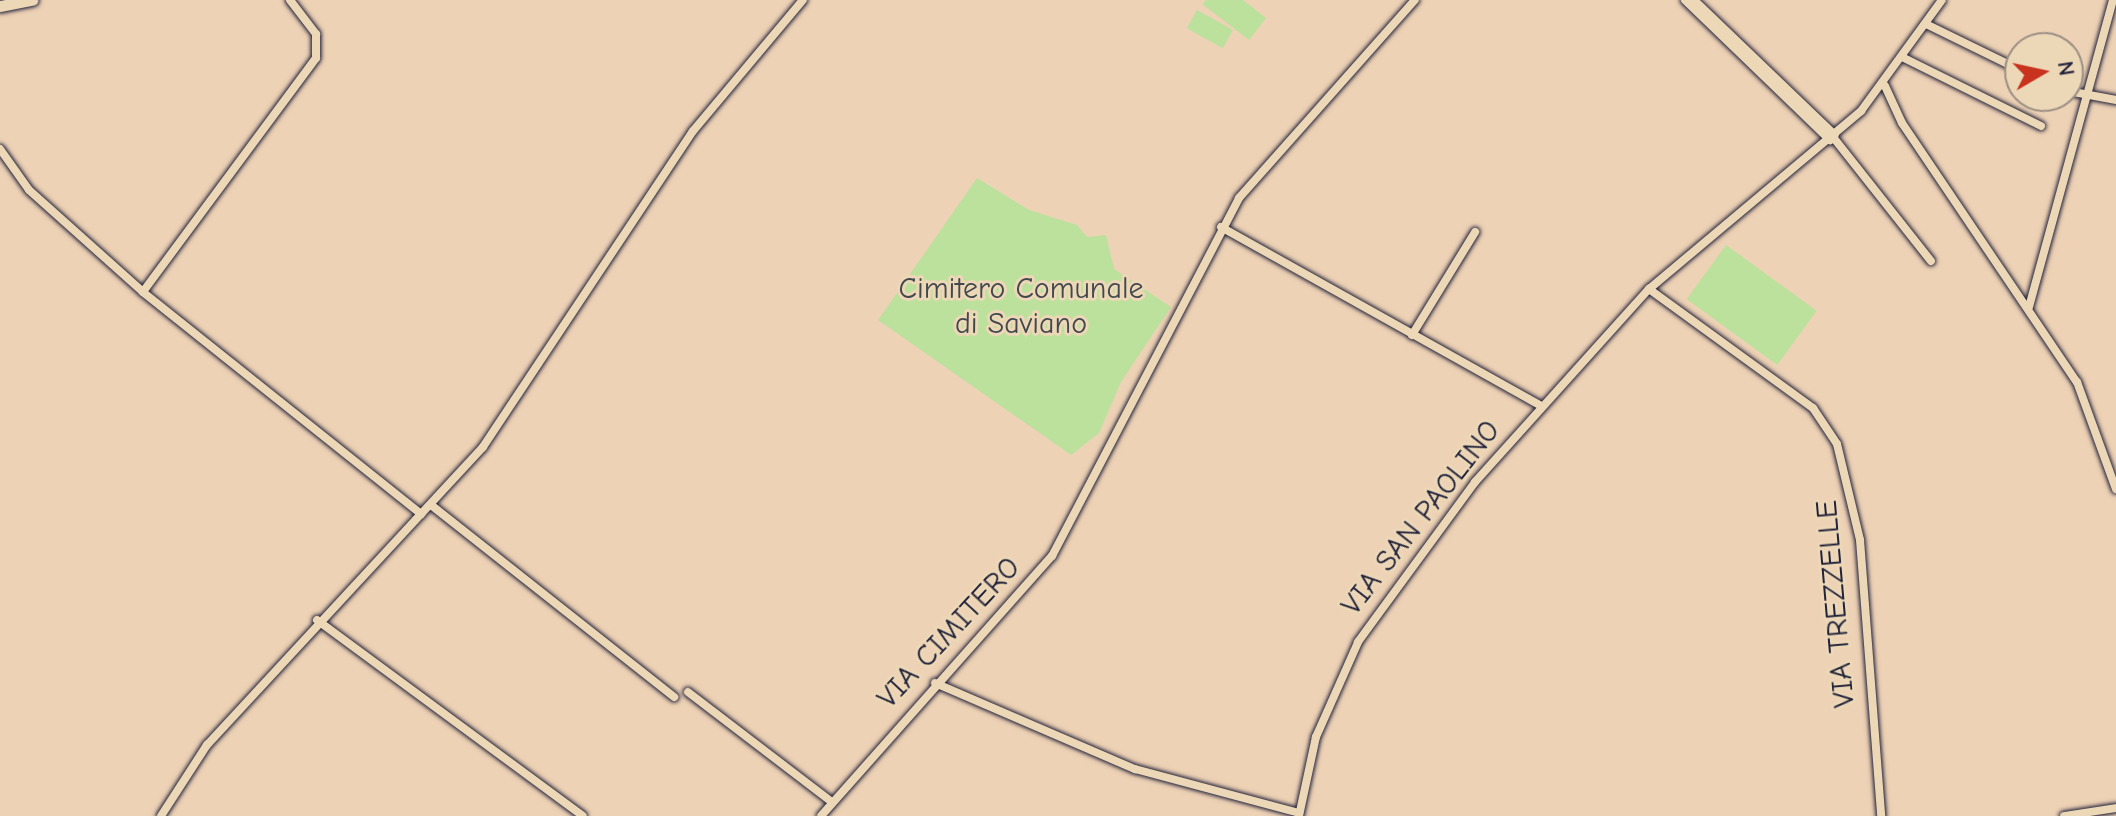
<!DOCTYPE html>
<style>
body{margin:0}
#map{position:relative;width:2116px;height:816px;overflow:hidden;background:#eed2b5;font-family:"Comic Neue",sans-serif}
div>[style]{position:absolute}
.green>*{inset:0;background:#bbe19c;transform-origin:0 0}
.roads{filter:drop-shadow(0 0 2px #22223b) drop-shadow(0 0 2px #22223b)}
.minor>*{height:8px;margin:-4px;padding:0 4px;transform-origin:4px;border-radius:4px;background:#ecd7b6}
.secondary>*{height:11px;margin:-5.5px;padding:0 5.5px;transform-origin:5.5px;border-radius:5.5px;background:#ecd7b6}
span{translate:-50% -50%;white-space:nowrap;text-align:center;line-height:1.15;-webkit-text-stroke:6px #ecd7b6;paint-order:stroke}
.park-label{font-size:30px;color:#41484e}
.street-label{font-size:30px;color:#22223b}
.north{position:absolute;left:2004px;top:32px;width:80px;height:80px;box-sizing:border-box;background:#ecd7b6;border:2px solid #9b8f85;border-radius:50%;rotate:81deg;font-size:22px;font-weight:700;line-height:32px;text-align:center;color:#22223b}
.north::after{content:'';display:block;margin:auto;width:28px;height:36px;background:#c8321e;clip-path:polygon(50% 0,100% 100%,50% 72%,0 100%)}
</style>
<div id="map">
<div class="green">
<div style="clip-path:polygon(1206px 0,1243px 0,1266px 18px,1249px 40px,1202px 4px)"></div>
<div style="left:1197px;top:10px;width:41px;height:21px;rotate:29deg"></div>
<div style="clip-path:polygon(977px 178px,1029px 210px,1077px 225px,1087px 237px,1106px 235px,1114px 269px,1171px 307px,1121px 382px,1099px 433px,1071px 455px,878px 320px)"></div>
<div style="left:1726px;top:245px;width:112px;height:67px;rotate:36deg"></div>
</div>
<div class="roads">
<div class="minor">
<div style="left:290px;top:0;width:43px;rotate:52.6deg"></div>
<div style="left:316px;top:34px;width:24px;rotate:90deg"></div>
<div style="left:316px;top:58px;width:291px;rotate:126.5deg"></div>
<div style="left:143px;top:292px;width:356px;rotate:38.6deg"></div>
<div style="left:1685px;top:0;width:202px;rotate:44deg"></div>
<div style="left:1694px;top:0;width:195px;rotate:43.8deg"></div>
<div style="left:1926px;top:24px;width:105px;rotate:26.1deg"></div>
<div style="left:1904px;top:58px;width:153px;rotate:26.4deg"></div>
<div style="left:1885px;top:86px;width:41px;rotate:65.3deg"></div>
<div style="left:1902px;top:123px;width:313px;rotate:56deg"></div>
<div style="left:2077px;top:382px;width:114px;rotate:70deg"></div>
<div style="left:2068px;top:91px;width:49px;rotate:10.6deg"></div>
<div style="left:1833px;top:137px;width:158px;rotate:51.7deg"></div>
<div style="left:0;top:149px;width:50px;rotate:54.7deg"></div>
<div style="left:29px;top:190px;width:153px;rotate:41.8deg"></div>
<div style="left:1221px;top:227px;width:367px;rotate:29.2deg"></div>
<div style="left:1649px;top:289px;width:203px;rotate:36deg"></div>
<div style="left:1813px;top:408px;width:43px;rotate:56.3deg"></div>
<div style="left:1837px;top:444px;width:99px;rotate:76.5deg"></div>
<div style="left:1860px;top:540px;width:277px;rotate:85.6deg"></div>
<div style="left:2029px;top:307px;width:318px;rotate:-74.7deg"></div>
<div style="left:1412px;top:335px;width:121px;rotate:-58.5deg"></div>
<div style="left:431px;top:505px;width:310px;rotate:38.3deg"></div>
<div style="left:317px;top:620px;width:330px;rotate:36.4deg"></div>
<div style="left:935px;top:683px;width:218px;rotate:23.3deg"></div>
<div style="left:1135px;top:769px;width:170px;rotate:15deg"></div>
<div style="left:688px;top:692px;width:181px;rotate:37.4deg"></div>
<div style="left:161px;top:816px;width:85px;rotate:-57.1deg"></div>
<div style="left:207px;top:745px;width:406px;rotate:-47.2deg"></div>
<div style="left:483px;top:447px;width:379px;rotate:-56.4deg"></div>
<div style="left:693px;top:131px;width:171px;rotate:-50deg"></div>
<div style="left:821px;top:816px;width:348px;rotate:-48.4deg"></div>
<div style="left:1052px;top:556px;width:404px;rotate:-62.4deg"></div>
<div style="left:1239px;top:198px;width:265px;rotate:-48.4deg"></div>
<div style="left:1299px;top:816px;width:81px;rotate:-77.9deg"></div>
<div style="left:1316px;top:737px;width:104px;rotate:-66.1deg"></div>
<div style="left:1358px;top:642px;width:198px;rotate:-53.8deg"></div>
<div style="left:1475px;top:482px;width:260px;rotate:-48deg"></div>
<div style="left:1649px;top:289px;width:277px;rotate:-40deg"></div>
<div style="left:1861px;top:111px;width:137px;rotate:-53.9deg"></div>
<div style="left:2064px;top:816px;width:53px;rotate:-8.7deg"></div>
</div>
<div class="secondary">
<div style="left:0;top:6px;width:33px;rotate:-11deg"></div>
</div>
</div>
<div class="park-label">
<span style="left:1021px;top:306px">Cimitero Comunale<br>di Saviano</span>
</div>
<div class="street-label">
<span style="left:1421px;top:518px;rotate:-52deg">VIA SAN PAOLINO</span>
<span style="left:1836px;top:604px;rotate:-95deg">VIA TREZZELLE</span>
<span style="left:949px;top:633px;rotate:-47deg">VIA CIMITERO</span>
</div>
<div class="north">N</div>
</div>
